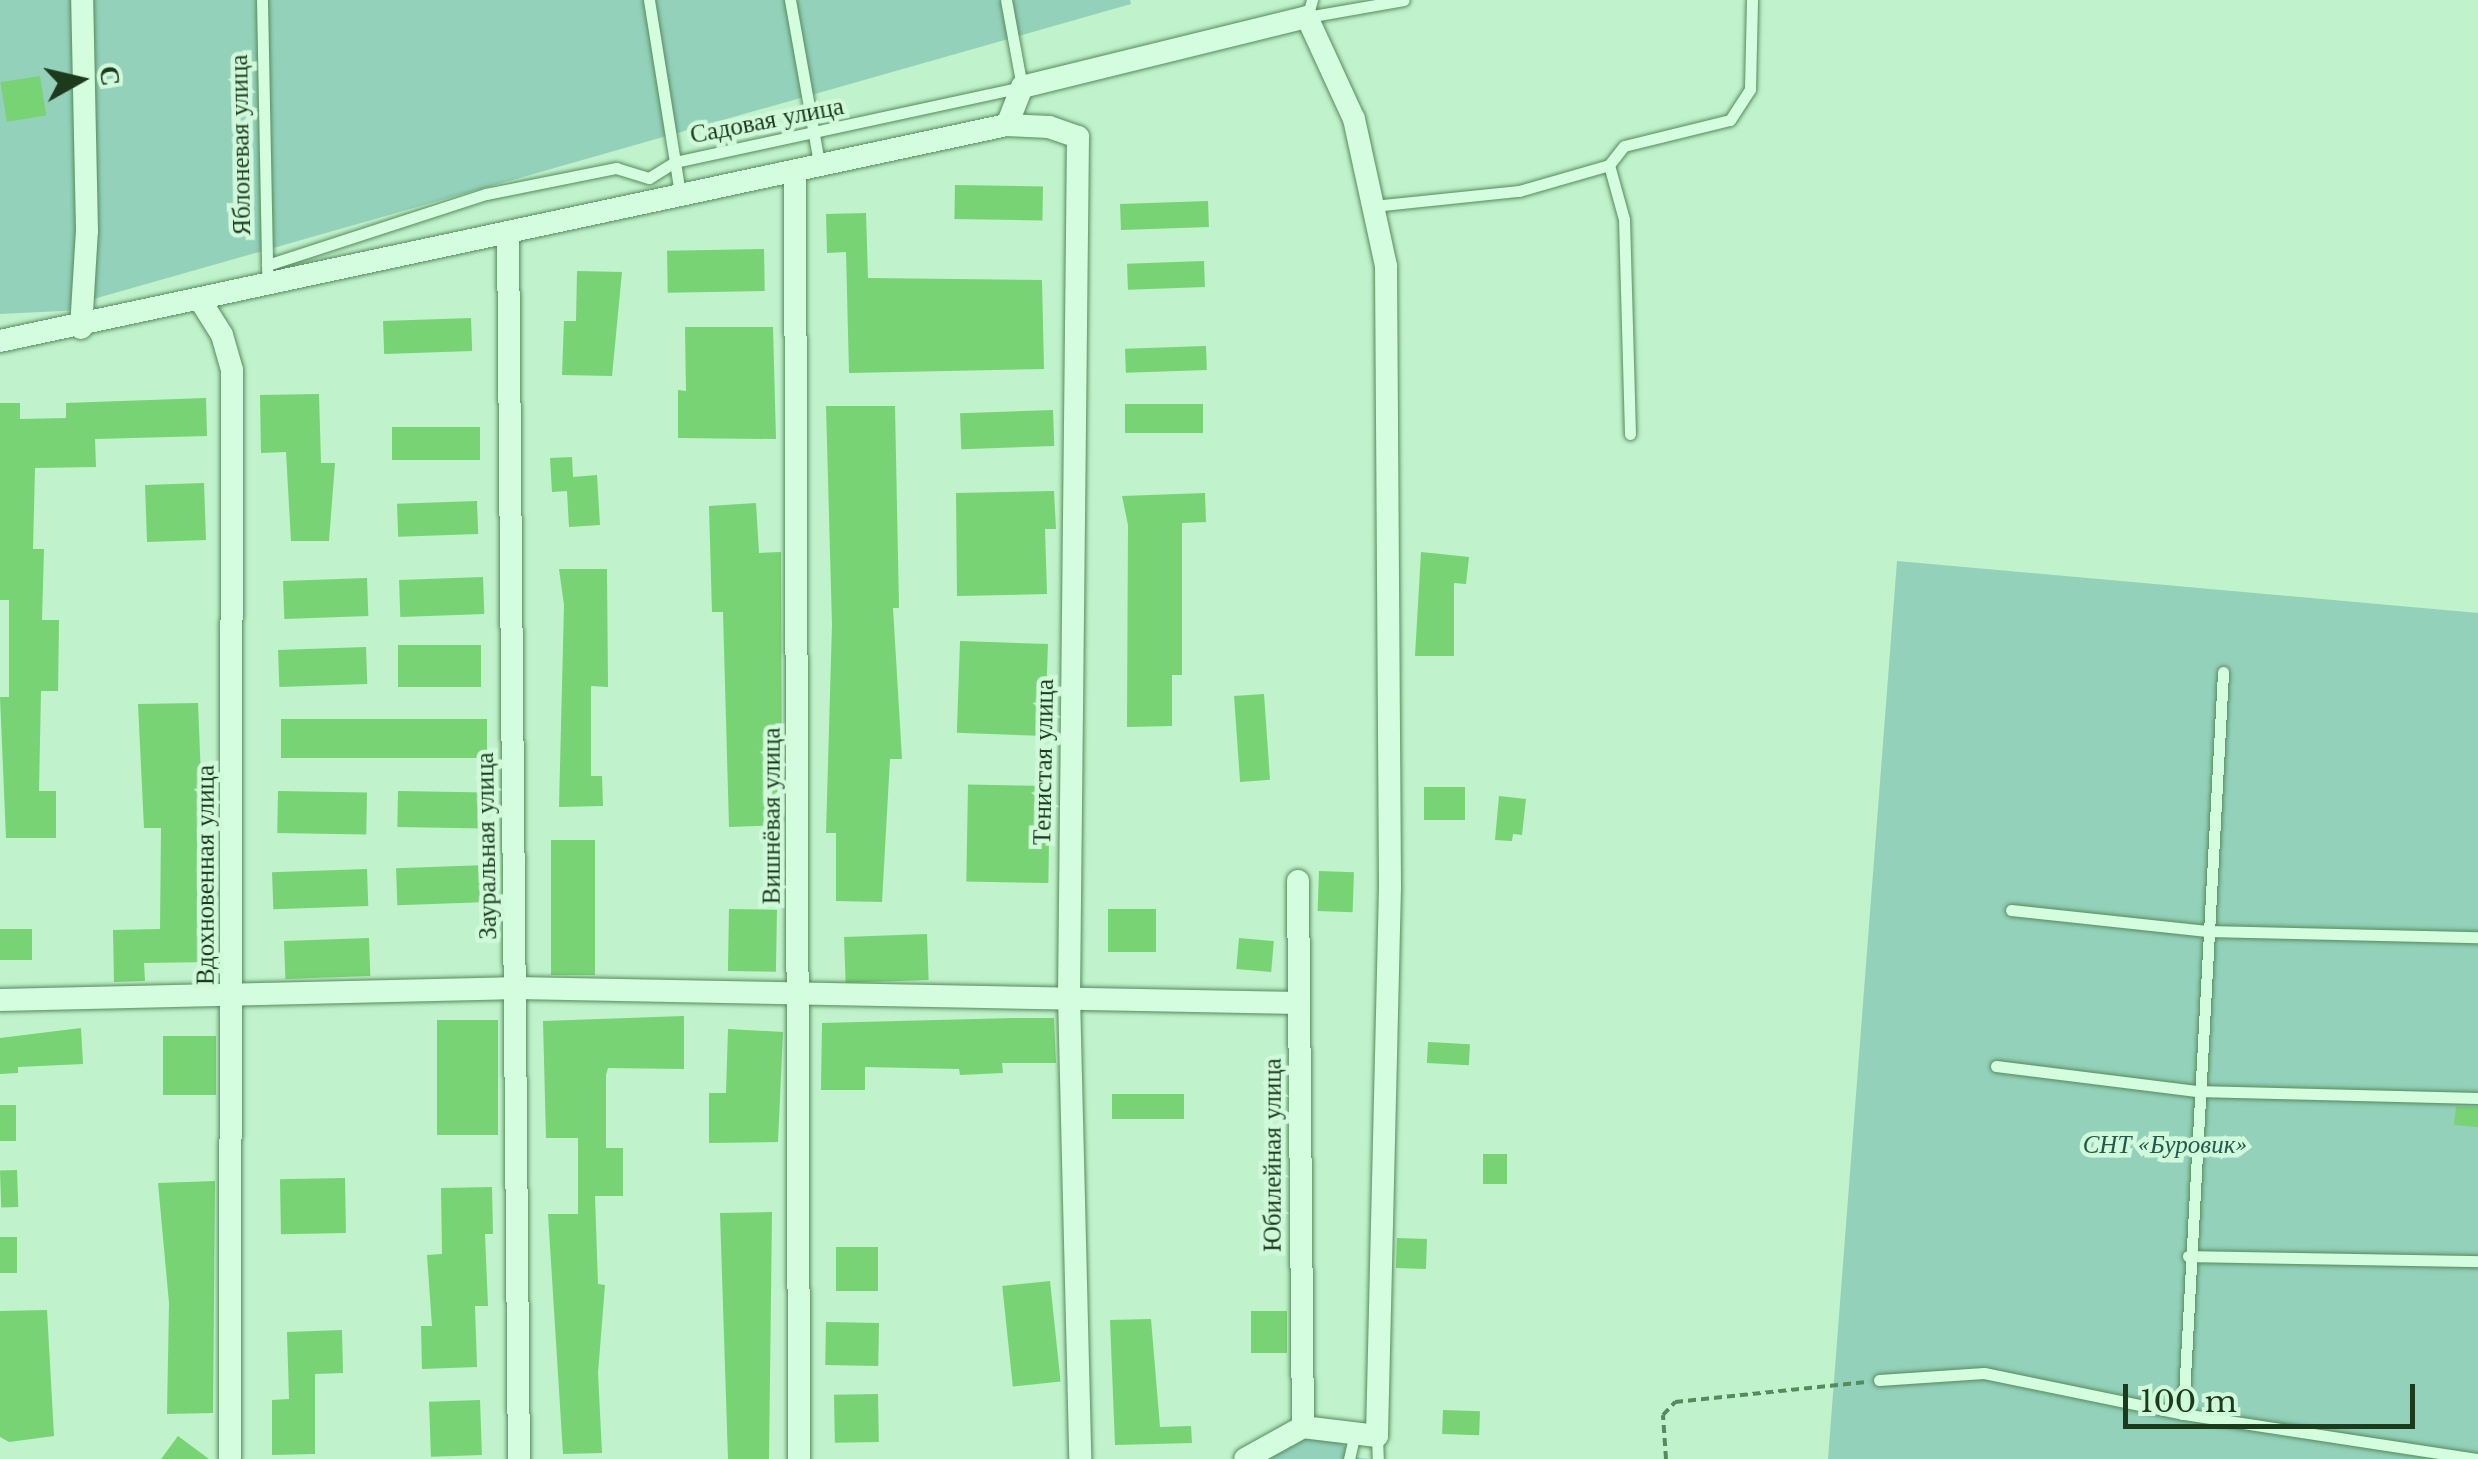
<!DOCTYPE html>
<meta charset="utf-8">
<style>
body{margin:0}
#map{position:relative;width:2478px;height:1459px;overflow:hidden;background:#c0f2cc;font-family:"Libre Baskerville",serif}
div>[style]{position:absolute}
.green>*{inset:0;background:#93d1bb}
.building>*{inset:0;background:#77d373;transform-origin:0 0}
.path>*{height:4px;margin-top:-2px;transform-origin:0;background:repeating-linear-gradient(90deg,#568c5a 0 8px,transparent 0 13px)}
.roads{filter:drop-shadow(0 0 2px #568c5a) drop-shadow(0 0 2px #568c5a)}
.service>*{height:11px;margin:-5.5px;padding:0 5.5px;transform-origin:5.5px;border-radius:5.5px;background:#d4fcde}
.minor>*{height:22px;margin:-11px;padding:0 11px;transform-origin:11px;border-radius:11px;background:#d4fcde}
span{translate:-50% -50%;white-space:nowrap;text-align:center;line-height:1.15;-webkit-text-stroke:9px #d0f8da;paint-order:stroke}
.street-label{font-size:25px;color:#1c3b1d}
.park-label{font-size:25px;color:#21594d;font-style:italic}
.north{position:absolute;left:30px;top:30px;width:100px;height:100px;-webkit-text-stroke:8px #d0f8da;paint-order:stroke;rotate:82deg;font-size:28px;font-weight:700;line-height:40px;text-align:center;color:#1c3b1d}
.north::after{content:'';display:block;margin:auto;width:35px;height:45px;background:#1c3b1d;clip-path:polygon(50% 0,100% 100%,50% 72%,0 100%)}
.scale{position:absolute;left:2123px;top:1384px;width:292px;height:45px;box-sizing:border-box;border:5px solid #1c3b1d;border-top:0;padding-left:12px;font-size:30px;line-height:35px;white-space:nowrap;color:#1c3b1d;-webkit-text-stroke:8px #d0f8da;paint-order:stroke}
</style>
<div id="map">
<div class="green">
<div style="clip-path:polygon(0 0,1130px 0,1131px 4px,83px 302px,82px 310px,0 314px)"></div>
<div style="clip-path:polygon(1897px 561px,2478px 613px,2478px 1459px,1828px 1459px)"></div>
<div style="clip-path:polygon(1302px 1433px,1340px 1441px,1354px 1457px,1369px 1459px,1257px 1459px)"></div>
</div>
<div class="building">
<div style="left:40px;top:76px;width:40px;height:40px;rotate:81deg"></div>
<div style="left:955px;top:185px;width:88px;height:34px;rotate:1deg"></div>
<div style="left:1208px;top:201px;width:26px;height:88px;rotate:88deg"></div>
<div style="clip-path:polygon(866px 213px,868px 278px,1042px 280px,1044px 369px,849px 373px,846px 252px,827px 253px,826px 214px)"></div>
<div style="left:764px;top:249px;width:42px;height:97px;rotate:89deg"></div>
<div style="left:1204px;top:261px;width:26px;height:77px;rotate:88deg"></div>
<div style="clip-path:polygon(577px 271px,622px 272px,612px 376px,562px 375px,564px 321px,576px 321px)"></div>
<div style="left:471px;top:318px;width:33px;height:88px;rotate:88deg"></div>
<div style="clip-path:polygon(685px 327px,773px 327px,776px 439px,678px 438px,678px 390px,686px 391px)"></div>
<div style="left:1206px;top:346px;width:24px;height:81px;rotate:88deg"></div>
<div style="clip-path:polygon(319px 394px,321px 463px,335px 463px,329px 541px,291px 541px,286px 452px,261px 453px,260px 395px)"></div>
<div style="clip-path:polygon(206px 398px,207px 436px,95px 439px,96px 467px,35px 468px,33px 549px,44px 549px,42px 620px,59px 620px,58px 691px,41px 691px,39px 791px,56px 791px,56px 838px,6px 838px,0 697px,9px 697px,9px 600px,0 600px,0 403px,20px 403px,20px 419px,66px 418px,66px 403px)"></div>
<div style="left:1203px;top:404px;width:29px;height:78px;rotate:90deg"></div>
<div style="clip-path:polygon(826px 406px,895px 406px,899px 608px,893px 608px,902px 759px,890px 759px,882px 902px,836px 901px,836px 833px,826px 833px,832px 625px)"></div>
<div style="left:1053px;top:410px;width:36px;height:93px;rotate:88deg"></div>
<div style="left:392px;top:427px;width:88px;height:33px"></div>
<div style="clip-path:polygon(572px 457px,573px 477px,597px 475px,600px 525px,569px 527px,567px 491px,552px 492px,550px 458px)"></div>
<div style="left:204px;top:483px;width:57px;height:59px;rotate:88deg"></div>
<div style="clip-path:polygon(1054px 491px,1056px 529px,1045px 529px,1047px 594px,957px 596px,956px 493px)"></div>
<div style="clip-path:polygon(1205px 493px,1206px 522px,1182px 523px,1182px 675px,1172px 675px,1172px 726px,1127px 727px,1128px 525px,1122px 496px)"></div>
<div style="left:477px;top:501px;width:33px;height:80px;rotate:88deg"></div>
<div style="clip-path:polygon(756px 503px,759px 553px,781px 552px,782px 825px,729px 827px,723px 612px,712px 612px,709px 506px)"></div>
<div style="clip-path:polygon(1421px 552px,1469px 557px,1466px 584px,1454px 583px,1454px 656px,1415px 656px)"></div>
<div style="clip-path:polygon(559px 569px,607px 569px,608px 687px,591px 686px,591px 776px,602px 776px,603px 806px,559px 807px,564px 605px)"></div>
<div style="left:483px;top:577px;width:37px;height:84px;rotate:88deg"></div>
<div style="left:367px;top:578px;width:38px;height:84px;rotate:88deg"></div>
<div style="left:1048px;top:644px;width:92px;height:88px;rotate:92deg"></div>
<div style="left:398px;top:645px;width:83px;height:42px"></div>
<div style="left:366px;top:647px;width:37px;height:88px;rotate:88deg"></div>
<div style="left:1264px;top:694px;width:86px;height:30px;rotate:86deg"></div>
<div style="clip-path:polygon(198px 703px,203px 827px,197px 827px,197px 923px,210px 923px,210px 962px,144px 963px,145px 981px,114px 982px,113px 930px,160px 929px,161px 828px,144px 828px,138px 704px)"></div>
<div style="left:281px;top:719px;width:206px;height:39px"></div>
<div style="left:1050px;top:786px;width:97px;height:82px;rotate:91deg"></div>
<div style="left:1465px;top:787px;width:33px;height:41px;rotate:90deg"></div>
<div style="left:278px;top:791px;width:89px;height:42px;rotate:1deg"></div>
<div style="left:398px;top:791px;width:88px;height:36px;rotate:1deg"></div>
<div style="clip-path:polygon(1499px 796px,1526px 799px,1522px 835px,1513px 834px,1512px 841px,1495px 840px)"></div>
<div style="left:595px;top:840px;width:135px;height:44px;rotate:90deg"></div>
<div style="left:487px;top:865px;width:37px;height:91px;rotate:88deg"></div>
<div style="left:367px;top:869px;width:37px;height:95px;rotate:88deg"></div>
<div style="left:1319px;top:871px;width:35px;height:40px;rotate:2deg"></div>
<div style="left:729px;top:909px;width:48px;height:62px;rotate:1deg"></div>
<div style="left:1108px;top:909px;width:48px;height:43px"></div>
<div style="left:32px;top:929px;width:31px;height:32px;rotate:90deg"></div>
<div style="left:927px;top:934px;width:46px;height:83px;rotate:88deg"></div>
<div style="left:369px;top:938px;width:38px;height:85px;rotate:88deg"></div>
<div style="left:1239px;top:938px;width:35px;height:31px;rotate:5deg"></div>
<div style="clip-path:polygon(684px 1016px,684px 1069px,608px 1068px,606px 1075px,606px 1148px,623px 1148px,623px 1196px,595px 1196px,598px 1284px,605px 1285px,598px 1373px,602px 1453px,563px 1454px,548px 1214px,578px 1214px,578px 1138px,546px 1138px,543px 1021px)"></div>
<div style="clip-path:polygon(1014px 1018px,1054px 1018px,1056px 1063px,1002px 1063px,1003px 1073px,960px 1075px,959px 1069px,865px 1067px,865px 1090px,821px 1090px,822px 1023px)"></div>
<div style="left:498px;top:1020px;width:115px;height:61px;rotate:90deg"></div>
<div style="clip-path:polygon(81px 1028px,83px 1064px,18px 1067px,18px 1073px,0 1074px,0 1038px)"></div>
<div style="clip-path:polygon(728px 1029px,783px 1032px,778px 1142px,709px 1143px,709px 1093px,726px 1093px)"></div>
<div style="left:216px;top:1036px;width:59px;height:53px;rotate:90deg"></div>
<div style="left:1428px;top:1042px;width:42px;height:21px;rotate:3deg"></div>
<div style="left:1112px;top:1094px;width:72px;height:25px"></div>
<div style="left:0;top:1105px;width:16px;height:36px"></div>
<div style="clip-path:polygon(2456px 1107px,2478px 1107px,2478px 1127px,2454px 1125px)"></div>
<div style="left:1507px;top:1154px;width:30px;height:24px;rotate:90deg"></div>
<div style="left:17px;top:1170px;width:37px;height:17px;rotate:88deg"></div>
<div style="left:345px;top:1178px;width:55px;height:65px;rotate:89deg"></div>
<div style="clip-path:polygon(215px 1181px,213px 1413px,167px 1414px,169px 1303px,158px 1183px)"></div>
<div style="clip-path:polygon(492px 1187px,493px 1234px,485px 1234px,488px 1306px,475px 1306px,477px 1367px,422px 1369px,421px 1326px,432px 1326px,427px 1255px,442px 1254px,441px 1188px)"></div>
<div style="clip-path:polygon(772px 1212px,769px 1459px,728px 1459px,720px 1213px)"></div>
<div style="left:0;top:1237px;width:17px;height:36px"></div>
<div style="left:1397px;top:1238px;width:30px;height:30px;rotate:2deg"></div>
<div style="left:836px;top:1247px;width:42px;height:44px"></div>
<div style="left:1050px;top:1281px;width:101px;height:48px;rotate:84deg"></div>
<div style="clip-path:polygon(47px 1310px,54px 1436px,9px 1442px,0 1437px,0 1311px)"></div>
<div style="left:1251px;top:1311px;width:36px;height:42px"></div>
<div style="clip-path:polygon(1151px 1319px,1160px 1427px,1191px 1426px,1192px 1443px,1115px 1445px,1110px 1320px)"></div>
<div style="left:826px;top:1322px;width:53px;height:43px;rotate:1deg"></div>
<div style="clip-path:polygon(342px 1330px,343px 1373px,315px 1374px,315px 1454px,272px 1455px,272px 1400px,289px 1399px,287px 1332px)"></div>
<div style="left:878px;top:1394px;width:48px;height:44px;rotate:89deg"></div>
<div style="left:480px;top:1400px;width:55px;height:51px;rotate:88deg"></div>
<div style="left:1443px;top:1410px;width:37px;height:24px;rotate:2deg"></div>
<div style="clip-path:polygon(178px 1436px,209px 1459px,161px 1459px)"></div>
</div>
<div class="path">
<div style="left:1666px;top:1459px;width:44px;rotate:-93.9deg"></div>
<div style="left:1663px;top:1415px;width:18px;rotate:-47deg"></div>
<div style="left:1675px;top:1402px;width:190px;rotate:-6deg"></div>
</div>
<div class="roads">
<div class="service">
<div style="left:262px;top:0;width:271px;rotate:88.9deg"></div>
<div style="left:649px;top:0;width:195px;rotate:80.9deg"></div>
<div style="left:790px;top:0;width:171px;rotate:79.9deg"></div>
<div style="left:1312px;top:0;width:18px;rotate:106deg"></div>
<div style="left:1307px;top:17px;width:98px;rotate:-9.9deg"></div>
<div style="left:1609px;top:165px;width:56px;rotate:74.5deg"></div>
<div style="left:1624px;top:219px;width:215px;rotate:88.4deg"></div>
<div style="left:1373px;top:206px;width:147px;rotate:-5.9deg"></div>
<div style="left:1519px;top:191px;width:94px;rotate:-16.1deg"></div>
<div style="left:1609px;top:165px;width:24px;rotate:-52deg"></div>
<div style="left:1624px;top:146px;width:109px;rotate:-13.8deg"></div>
<div style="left:1730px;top:120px;width:37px;rotate:-57deg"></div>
<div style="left:1750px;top:89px;width:89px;rotate:-88.7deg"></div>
<div style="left:267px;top:265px;width:230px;rotate:-18deg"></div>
<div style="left:486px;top:194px;width:133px;rotate:-11.3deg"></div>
<div style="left:616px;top:168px;width:34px;rotate:17deg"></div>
<div style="left:649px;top:178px;width:31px;rotate:-32deg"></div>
<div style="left:675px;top:162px;width:355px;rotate:-12.2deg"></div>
<div style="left:1022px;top:87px;width:88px;rotate:-100.4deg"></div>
<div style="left:2011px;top:910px;width:197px;rotate:6.1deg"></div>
<div style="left:2207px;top:931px;width:271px;rotate:1.3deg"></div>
<div style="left:1996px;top:1066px;width:202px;rotate:7.1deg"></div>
<div style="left:2196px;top:1091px;width:282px;rotate:1.4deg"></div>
<div style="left:2188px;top:1256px;width:290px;rotate:1deg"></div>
<div style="left:1879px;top:1380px;width:105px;rotate:-3.8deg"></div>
<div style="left:1984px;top:1373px;width:203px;rotate:11.6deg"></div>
<div style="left:2183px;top:1414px;width:298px;rotate:8.7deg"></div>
<div style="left:2183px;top:1414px;width:743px;rotate:-86.91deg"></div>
<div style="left:1377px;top:1436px;width:23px;rotate:88deg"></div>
<div style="left:1349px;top:1459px;width:27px;rotate:-77deg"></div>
</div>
<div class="minor">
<div style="left:1007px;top:125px;width:42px;rotate:2.7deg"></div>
<div style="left:1049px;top:127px;width:31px;rotate:19deg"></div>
<div style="left:1078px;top:137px;width:859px;rotate:90.6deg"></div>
<div style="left:1069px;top:996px;width:463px;rotate:88.6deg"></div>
<div style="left:795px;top:173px;width:1286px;rotate:89.82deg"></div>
<div style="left:508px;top:233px;width:1226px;rotate:89.49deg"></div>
<div style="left:200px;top:300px;width:41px;rotate:57.8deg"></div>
<div style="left:222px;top:335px;width:36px;rotate:74deg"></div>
<div style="left:232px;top:370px;width:1089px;rotate:90.11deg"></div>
<div style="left:81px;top:328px;width:97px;rotate:-86.5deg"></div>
<div style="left:87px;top:231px;width:231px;rotate:-91.2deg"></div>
<div style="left:0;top:341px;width:1030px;rotate:-12.11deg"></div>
<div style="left:1007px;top:125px;width:41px;rotate:-68.5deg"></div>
<div style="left:1022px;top:87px;width:293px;rotate:-13.8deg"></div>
<div style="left:1307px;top:17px;width:112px;rotate:65.3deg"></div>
<div style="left:1354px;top:119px;width:150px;rotate:77.7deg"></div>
<div style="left:1386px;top:266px;width:621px;rotate:89.63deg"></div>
<div style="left:1390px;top:887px;width:549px;rotate:91.36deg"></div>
<div style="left:1377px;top:1436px;width:75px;rotate:-173.1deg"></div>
<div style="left:1303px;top:1427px;width:66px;rotate:151.1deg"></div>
<div style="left:1298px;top:881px;width:546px;rotate:89.48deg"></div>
<div style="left:0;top:1000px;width:516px;rotate:-1.33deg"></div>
<div style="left:516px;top:988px;width:783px;rotate:1.1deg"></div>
</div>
</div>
<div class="street-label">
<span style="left:767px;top:121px;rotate:-11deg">Садовая улица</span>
<span style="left:241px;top:145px;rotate:-91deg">Яблоневая улица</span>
<span style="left:1044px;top:762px;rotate:-89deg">Тенистая улица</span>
<span style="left:772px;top:816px;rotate:-90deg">Вишнёвая улица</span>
<span style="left:487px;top:846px;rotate:-91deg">Зауральная улица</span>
<span style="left:206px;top:875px;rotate:-90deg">Вдохновенная улица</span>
<span style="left:1273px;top:1155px;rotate:-90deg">Юбилейная улица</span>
</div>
<div class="park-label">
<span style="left:2165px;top:1145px">СНТ «Буровик»</span>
</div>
<div class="north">С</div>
<div class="scale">100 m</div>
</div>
